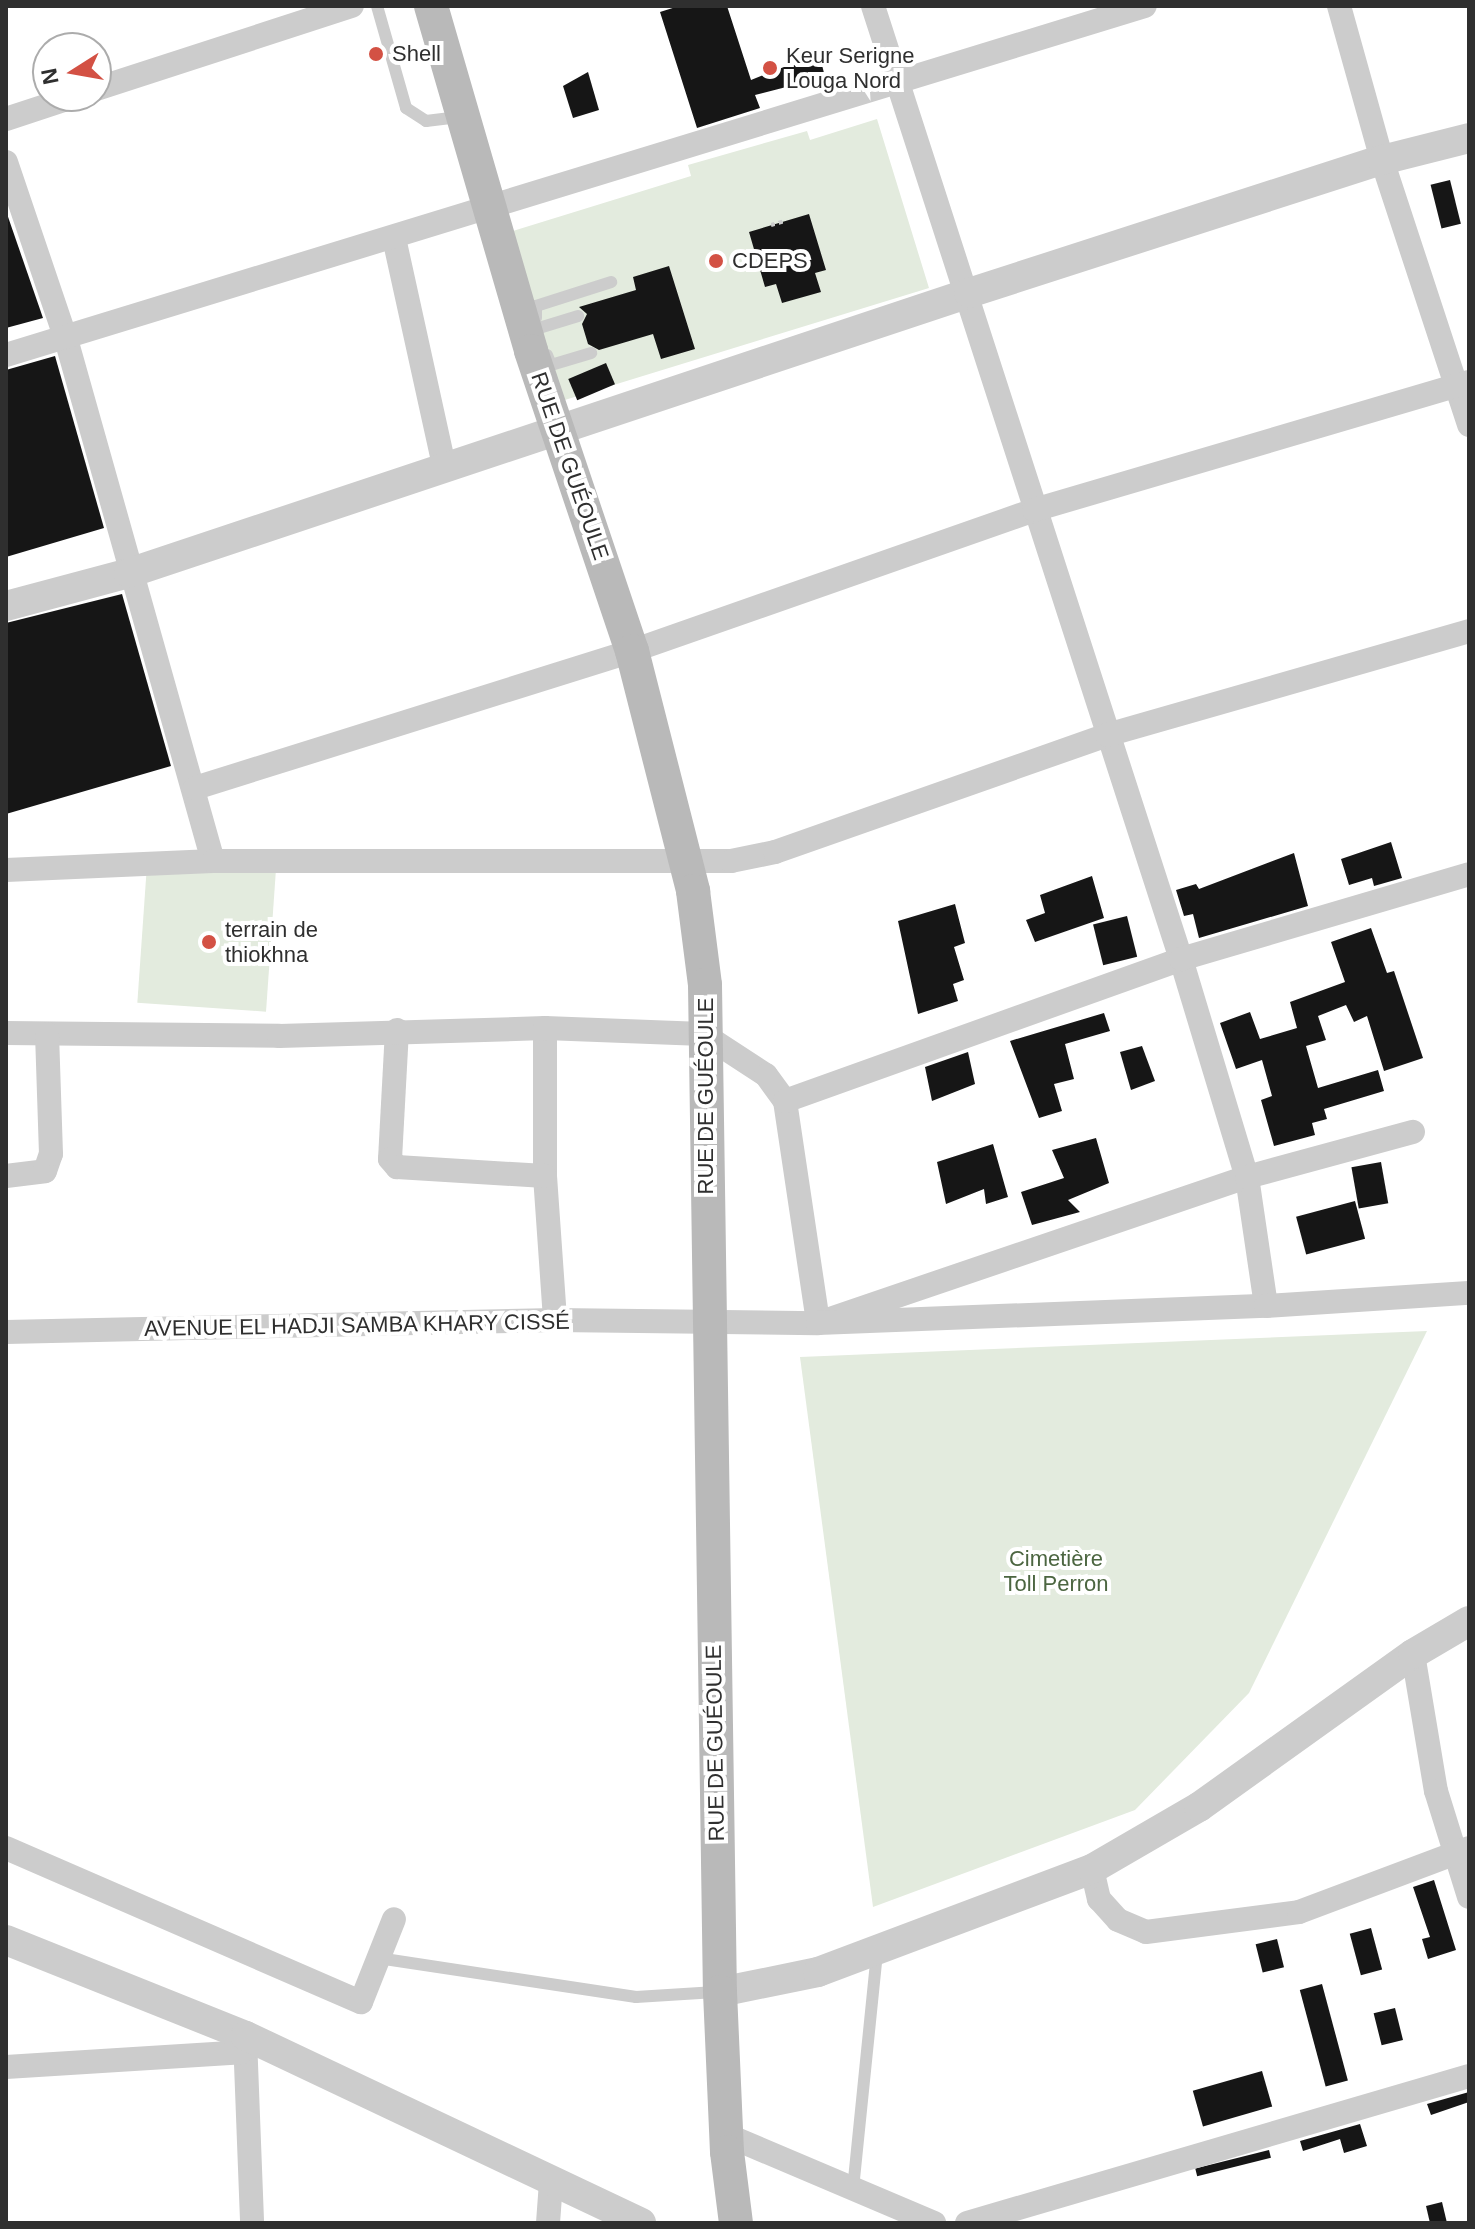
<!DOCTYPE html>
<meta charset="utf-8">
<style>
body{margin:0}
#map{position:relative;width:1475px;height:2229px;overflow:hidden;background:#fff;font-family:Arial,sans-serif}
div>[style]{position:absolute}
.green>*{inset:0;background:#e3ebde;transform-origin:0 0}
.building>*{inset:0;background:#161616;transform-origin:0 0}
.path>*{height:4px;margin-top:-2px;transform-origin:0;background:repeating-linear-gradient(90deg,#ccc 0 4px,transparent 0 8px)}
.service>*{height:12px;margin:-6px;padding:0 6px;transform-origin:6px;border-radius:6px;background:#ccc}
.minor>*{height:24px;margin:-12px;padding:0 12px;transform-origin:12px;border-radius:12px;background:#ccc}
.tertiary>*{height:30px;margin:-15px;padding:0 15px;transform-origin:15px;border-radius:15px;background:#ccc}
.secondary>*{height:34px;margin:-17px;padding:0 17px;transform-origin:17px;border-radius:17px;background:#b9b9b9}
.dots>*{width:22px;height:22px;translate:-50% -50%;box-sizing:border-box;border:4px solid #fff;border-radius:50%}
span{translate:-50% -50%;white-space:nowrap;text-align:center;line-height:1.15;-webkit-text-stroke:8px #fff;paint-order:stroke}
.poi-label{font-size:22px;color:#2f2f2f}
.left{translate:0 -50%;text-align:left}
.street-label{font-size:22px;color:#2f2f2f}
.park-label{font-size:22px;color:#4c6641}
.frame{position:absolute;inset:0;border:8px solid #2f2f2f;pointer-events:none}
.north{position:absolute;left:32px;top:32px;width:80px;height:80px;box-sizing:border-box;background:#fff;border:2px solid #acacac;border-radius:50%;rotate:259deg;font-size:22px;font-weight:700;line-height:32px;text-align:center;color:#2f2f2f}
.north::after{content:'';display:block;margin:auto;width:28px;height:36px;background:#d35144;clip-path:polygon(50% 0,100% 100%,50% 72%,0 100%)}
</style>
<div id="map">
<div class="green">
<div style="clip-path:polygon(877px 119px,929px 288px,555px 403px,503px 234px,691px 176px,688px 165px,807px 131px,810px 140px)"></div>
<div style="left:276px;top:869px;width:143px;height:129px;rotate:94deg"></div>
<div style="clip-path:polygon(1427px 1331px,1249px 1693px,1135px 1810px,873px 1907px,800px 1357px)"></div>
</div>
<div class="building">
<div style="clip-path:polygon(679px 6px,727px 6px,751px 80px,819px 53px,825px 77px,755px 95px,760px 108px,697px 128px,660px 12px)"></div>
<div style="clip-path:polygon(588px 72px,599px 110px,573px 118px,563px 86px)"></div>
<div style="left:1450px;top:180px;width:45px;height:20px;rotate:76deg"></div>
<div style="clip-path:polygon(6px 211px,43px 318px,6px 328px)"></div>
<div style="clip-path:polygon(809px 214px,826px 270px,815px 273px,821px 292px,782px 303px,776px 284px,765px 287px,749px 232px)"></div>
<div style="clip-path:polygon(669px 266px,695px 349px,661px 359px,653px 334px,599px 350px,588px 344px,582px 324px,587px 314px,579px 307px,636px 290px,633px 277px)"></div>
<div style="clip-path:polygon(55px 356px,104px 528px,6px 557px,6px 370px)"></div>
<div style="left:606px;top:363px;width:23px;height:41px;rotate:67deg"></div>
<div style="clip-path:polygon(122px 594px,171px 766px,6px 814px,6px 623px)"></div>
<div style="clip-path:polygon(1391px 842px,1402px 878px,1374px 886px,1372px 878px,1349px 885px,1341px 859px)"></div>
<div style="clip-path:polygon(1294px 853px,1308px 906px,1199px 938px,1193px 914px,1184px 916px,1176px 890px,1196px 884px,1199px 889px)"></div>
<div style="clip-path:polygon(1092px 876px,1104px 918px,1035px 942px,1026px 920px,1045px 913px,1040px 895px)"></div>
<div style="clip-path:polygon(955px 904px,965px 943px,954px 947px,964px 980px,953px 984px,958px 1001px,918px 1014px,898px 921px)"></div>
<div style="left:1127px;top:916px;width:42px;height:35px;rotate:76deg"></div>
<div style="clip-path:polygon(1371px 928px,1387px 973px,1394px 971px,1423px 1058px,1384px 1071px,1367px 1016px,1354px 1022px,1346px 1005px,1318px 1016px,1326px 1040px,1306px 1046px,1318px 1088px,1378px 1070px,1384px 1091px,1324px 1109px,1327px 1119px,1312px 1123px,1315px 1135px,1274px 1146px,1261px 1100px,1272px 1096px,1262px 1060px,1236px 1069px,1220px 1023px,1250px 1012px,1260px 1039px,1297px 1028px,1290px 1002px,1345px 982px,1331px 942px)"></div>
<div style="clip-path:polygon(1104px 1013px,1110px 1031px,1065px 1044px,1074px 1079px,1054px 1084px,1062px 1111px,1039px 1118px,1010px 1041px)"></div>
<div style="clip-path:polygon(1142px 1046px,1155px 1081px,1131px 1090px,1120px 1052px)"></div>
<div style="clip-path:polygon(968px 1052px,975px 1084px,932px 1101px,925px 1067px)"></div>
<div style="clip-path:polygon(1096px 1138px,1109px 1183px,1068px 1200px,1080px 1212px,1032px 1225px,1021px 1192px,1064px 1178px,1052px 1150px)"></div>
<div style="clip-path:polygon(993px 1144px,1008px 1197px,986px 1204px,984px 1189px,946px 1204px,937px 1162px)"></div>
<div style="left:1381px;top:1162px;width:42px;height:30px;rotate:80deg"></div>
<div style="left:1355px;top:1201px;width:39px;height:61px;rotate:75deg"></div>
<div style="clip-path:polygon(1434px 1880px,1456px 1950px,1428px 1959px,1422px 1939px,1430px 1937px,1413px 1887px)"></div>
<div style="left:1371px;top:1928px;width:43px;height:22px;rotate:75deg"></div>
<div style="left:1277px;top:1939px;width:29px;height:22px;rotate:76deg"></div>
<div style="left:1322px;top:1984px;width:100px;height:23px;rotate:75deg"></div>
<div style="left:1395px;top:2008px;width:33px;height:22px;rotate:76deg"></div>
<div style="left:1262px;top:2071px;width:37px;height:72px;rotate:74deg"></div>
<div style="clip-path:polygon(1469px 2092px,1469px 2102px,1431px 2115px,1427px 2104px)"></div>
<div style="clip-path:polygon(1360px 2124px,1367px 2146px,1344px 2153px,1340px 2139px,1303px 2151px,1300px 2141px)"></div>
<div style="left:1269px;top:2150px;width:8px;height:76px;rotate:76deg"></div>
<div style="clip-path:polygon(1442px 2202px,1447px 2223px,1430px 2223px,1426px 2206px)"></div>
</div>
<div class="path">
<div style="left:771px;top:225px;width:15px;rotate:-16deg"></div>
</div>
<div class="service">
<div style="left:377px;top:6px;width:106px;rotate:74.1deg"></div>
<div style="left:406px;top:108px;width:24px;rotate:33deg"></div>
<div style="left:426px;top:121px;width:35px;rotate:-7deg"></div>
<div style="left:536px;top:318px;width:12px;rotate:-90deg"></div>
<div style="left:536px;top:306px;width:79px;rotate:-17.7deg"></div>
<div style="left:539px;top:328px;width:41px;rotate:-17.1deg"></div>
<div style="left:547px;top:355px;width:11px;rotate:68deg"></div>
<div style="left:551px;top:365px;width:42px;rotate:-16.7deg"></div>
<div style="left:378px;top:1958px;width:261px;rotate:8.6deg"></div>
<div style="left:636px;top:1997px;width:80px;rotate:-3.6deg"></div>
<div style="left:853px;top:2189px;width:236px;rotate:-84.2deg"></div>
</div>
<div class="minor">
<div style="left:873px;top:6px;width:1002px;rotate:72.09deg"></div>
<div style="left:1181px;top:959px;width:228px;rotate:73.2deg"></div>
<div style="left:1247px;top:1177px;width:130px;rotate:81.6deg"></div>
<div style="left:1339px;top:6px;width:160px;rotate:74.4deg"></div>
<div style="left:1382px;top:160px;width:279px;rotate:71.8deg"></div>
<div style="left:96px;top:89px;width:269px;rotate:-18deg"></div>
<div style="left:6px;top:119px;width:74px;rotate:-18.2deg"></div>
<div style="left:6px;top:162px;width:187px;rotate:71.3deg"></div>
<div style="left:66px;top:339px;width:542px;rotate:74.27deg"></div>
<div style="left:394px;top:238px;width:237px;rotate:77.6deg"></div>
<div style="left:6px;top:355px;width:1191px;rotate:-17.04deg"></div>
<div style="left:195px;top:788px;width:458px;rotate:-17.4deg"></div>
<div style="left:632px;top:651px;width:426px;rotate:-19.3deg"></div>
<div style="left:1034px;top:510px;width:453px;rotate:-16.4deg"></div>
<div style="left:6px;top:870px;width:207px;rotate:-2.5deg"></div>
<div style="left:213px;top:861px;width:518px"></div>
<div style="left:731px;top:861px;width:45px;rotate:-11.6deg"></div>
<div style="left:775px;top:852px;width:352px;rotate:-19.4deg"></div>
<div style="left:1107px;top:735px;width:377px;rotate:-16deg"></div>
<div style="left:545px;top:1028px;width:148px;rotate:90deg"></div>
<div style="left:545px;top:1176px;width:144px;rotate:86deg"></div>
<div style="left:397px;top:1030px;width:129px;rotate:93.1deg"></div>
<div style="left:390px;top:1159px;width:11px;rotate:49deg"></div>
<div style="left:397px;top:1167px;width:148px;rotate:3.5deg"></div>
<div style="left:6px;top:1033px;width:273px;rotate:0.6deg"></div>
<div style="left:279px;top:1036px;width:266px;rotate:-1.7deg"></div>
<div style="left:545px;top:1028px;width:158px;rotate:2.2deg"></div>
<div style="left:703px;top:1034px;width:75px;rotate:33.1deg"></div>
<div style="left:766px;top:1075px;width:32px;rotate:54deg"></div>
<div style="left:785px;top:1101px;width:224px;rotate:81.5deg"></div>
<div style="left:818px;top:1323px;width:453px;rotate:-18.8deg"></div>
<div style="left:1247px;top:1177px;width:172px;rotate:-15.2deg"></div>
<div style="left:785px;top:1101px;width:421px;rotate:-19.7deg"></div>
<div style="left:1181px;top:959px;width:300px;rotate:-16.4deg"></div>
<div style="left:6px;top:1176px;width:39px;rotate:-7deg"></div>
<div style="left:45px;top:1171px;width:18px;rotate:-71deg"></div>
<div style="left:51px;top:1154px;width:120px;rotate:-91.9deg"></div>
<div style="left:6px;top:1332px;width:549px;rotate:-1.25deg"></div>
<div style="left:555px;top:1320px;width:263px;rotate:0.7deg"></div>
<div style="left:818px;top:1323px;width:448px;rotate:-2.2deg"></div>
<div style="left:1266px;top:1306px;width:203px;rotate:-3.7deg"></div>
<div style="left:1413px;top:1654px;width:139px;rotate:80.5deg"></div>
<div style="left:1436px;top:1791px;width:111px;rotate:72.7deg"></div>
<div style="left:6px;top:1848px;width:387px;rotate:23.5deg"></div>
<div style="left:361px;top:2002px;width:89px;rotate:-68.3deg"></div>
<div style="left:1092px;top:1869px;width:31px;rotate:77deg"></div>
<div style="left:1099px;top:1899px;width:28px;rotate:48deg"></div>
<div style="left:1118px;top:1920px;width:30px;rotate:23deg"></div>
<div style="left:1146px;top:1932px;width:154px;rotate:-7.4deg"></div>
<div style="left:1299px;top:1912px;width:182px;rotate:-20.6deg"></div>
<div style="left:245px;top:2038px;width:185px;rotate:87.8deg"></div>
<div style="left:6px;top:2067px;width:236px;rotate:-3.6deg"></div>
<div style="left:729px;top:2136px;width:223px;rotate:23deg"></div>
<div style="left:548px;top:2223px;width:41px;rotate:-85.8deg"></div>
<div style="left:967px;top:2223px;width:523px;rotate:-16.32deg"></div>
</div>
<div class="tertiary">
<div style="left:6px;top:606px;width:127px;rotate:-15deg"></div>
<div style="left:129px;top:573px;width:885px;rotate:-18.43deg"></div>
<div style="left:969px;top:293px;width:434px;rotate:-17.9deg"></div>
<div style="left:1382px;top:160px;width:90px;rotate:-14.2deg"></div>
<div style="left:6px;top:1940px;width:258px;rotate:21.8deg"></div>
<div style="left:246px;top:2036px;width:437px;rotate:25.3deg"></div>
<div style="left:720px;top:1992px;width:100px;rotate:-11.5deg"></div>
<div style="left:818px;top:1972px;width:293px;rotate:-20.6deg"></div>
<div style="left:1092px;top:1869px;width:124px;rotate:-30.1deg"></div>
<div style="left:1199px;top:1807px;width:263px;rotate:-35.6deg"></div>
<div style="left:1413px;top:1654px;width:65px;rotate:-30.5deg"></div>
</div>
<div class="secondary">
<div style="left:431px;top:6px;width:359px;rotate:73.8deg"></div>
<div style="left:531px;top:351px;width:317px;rotate:71.4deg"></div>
<div style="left:632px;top:651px;width:248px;rotate:75.7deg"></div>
<div style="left:693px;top:891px;width:95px;rotate:82.7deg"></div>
<div style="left:705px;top:985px;width:1007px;rotate:89.15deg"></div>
<div style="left:720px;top:1992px;width:160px;rotate:87.5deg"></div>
<div style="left:727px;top:2152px;width:72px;rotate:82.8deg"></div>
</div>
<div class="dots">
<div style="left:376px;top:54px;background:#d35144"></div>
<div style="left:770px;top:68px;background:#d35144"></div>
<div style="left:716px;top:261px;background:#d35144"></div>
<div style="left:209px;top:942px;background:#d35144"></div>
</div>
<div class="poi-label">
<span class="left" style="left:392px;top:54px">Shell</span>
<span class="left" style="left:786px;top:68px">Keur Serigne<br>Louga Nord</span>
<span class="left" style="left:732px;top:261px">CDEPS</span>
<span class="left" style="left:225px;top:942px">terrain de<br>thiokhna</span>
</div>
<div class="street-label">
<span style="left:570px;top:466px;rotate:71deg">RUE DE GUÉOULE</span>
<span style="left:706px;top:1096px;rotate:-90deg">RUE DE GUÉOULE</span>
<span style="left:357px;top:1325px;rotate:-1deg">AVENUE EL HADJI SAMBA KHARY CISSÉ</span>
<span style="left:715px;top:1743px;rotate:-91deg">RUE DE GUÉOULE</span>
</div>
<div class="park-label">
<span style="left:1056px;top:1571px">Cimetière<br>Toll Perron</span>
</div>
<div class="frame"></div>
<div class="north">N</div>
</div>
